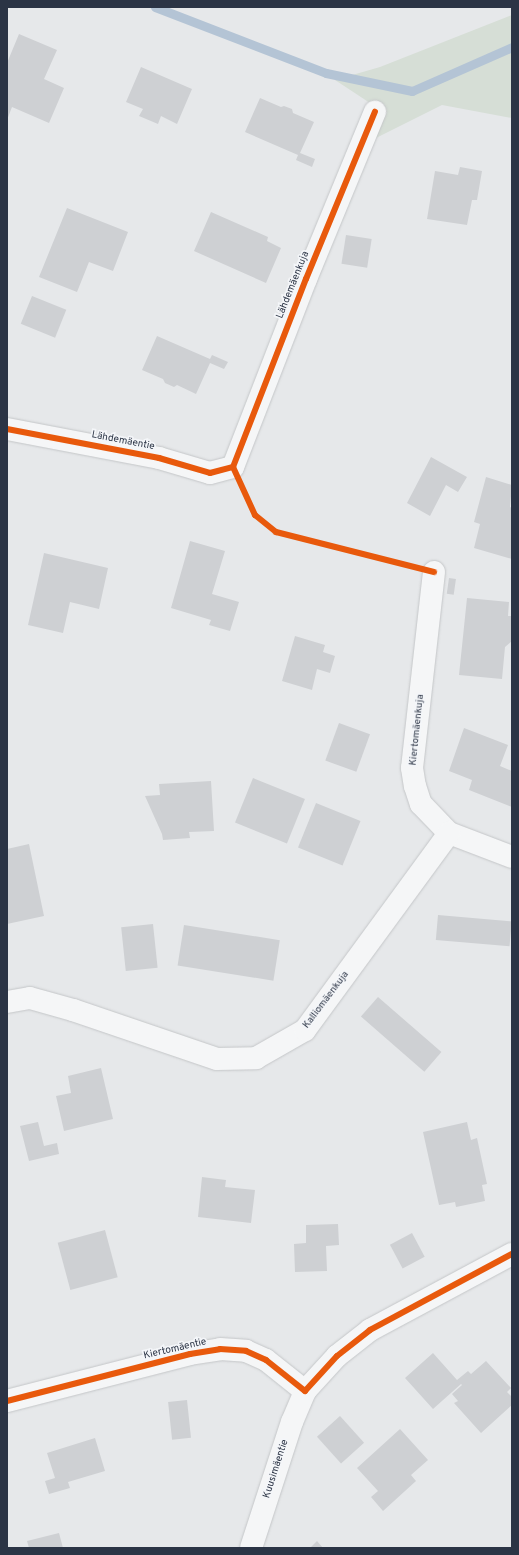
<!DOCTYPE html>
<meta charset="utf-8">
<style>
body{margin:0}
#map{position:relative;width:519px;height:1555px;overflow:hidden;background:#e6e8ea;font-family:Overpass,sans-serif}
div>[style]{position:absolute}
.green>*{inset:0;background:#d6ded6}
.stream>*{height:9px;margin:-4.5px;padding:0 4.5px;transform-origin:4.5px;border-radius:4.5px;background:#b4c4d5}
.building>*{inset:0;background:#ced0d3;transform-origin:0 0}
.roads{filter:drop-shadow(0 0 1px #c4c6c8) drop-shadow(0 0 1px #c4c6c8)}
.street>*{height:22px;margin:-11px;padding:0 11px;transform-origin:11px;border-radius:11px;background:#f5f6f7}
.cycleway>*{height:6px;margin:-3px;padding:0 3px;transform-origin:3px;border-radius:3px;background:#e8590c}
span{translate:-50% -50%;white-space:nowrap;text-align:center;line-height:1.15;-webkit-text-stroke:3.5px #f4f6f9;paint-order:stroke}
.street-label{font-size:10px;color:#2b3445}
.frame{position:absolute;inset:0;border:8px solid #2b3445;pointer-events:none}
</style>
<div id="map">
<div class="green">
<div style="clip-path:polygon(512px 15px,512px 118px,442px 105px,372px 140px,386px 109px,370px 103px,335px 80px,380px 67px)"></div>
</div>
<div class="stream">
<div style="left:155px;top:7px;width:183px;rotate:21.1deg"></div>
<div style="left:326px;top:73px;width:88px;rotate:11.8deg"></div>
<div style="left:412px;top:91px;width:109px;rotate:-23.7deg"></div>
</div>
<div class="building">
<div style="clip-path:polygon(19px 34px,57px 50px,44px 79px,64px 88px,49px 123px,12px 107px,7px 120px,7px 63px)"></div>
<div style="clip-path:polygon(141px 67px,192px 89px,177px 124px,161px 116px,158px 124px,139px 116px,143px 109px,126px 102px)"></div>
<div style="clip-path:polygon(260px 98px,281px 107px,284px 106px,292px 109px,293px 113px,314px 122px,300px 153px,315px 159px,312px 167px,296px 160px,298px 155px,245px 132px)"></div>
<div style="clip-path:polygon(460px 167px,482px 171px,477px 200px,472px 200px,467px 225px,427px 219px,435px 171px,458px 175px)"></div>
<div style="clip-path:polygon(67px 208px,128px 232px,113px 271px,89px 262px,77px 292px,39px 277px)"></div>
<div style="clip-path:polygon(211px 212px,268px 237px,267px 241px,281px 248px,266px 283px,194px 251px)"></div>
<div style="left:346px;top:235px;width:26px;height:29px;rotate:9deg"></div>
<div style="left:32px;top:296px;width:37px;height:30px;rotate:22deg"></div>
<div style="clip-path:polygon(157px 336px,210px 359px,212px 355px,228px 362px,224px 369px,210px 363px,196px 394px,177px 385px,174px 387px,165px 383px,163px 379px,142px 370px)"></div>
<div style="clip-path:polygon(431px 457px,467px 477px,458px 492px,446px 485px,430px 516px,407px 503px)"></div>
<div style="clip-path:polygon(486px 477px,512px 485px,510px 507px,512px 508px,512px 559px,474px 548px,480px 524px,474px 522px)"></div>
<div style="clip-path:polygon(190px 541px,225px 551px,212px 594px,239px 602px,230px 631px,209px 625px,211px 620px,171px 608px)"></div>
<div style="clip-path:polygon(44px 553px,108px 568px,99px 609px,70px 602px,63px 633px,28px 625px)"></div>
<div style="left:449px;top:578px;width:7px;height:16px;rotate:8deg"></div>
<div style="clip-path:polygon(467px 598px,509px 602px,508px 616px,512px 616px,512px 641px,505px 647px,502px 679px,459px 675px)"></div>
<div style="clip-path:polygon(295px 636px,325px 645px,323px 652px,335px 656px,330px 673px,317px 669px,312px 690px,282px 681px)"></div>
<div style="left:339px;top:723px;width:33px;height:40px;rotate:20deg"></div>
<div style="clip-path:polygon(464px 728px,508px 745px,500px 766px,512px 771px,512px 807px,469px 790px,472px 780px,449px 771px)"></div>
<div style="left:253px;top:778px;width:56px;height:48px;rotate:22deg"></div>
<div style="clip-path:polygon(211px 781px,214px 831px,189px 832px,190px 838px,163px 840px,162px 834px,145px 796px,160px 795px,159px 784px)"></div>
<div style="left:316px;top:803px;width:48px;height:48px;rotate:22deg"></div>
<div style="clip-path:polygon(29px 844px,44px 916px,7px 924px,7px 849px)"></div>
<div style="left:438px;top:915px;width:74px;height:25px;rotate:5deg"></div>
<div style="left:153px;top:924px;width:44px;height:32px;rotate:84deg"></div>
<div style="left:184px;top:925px;width:97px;height:41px;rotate:9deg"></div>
<div style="left:378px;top:997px;width:84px;height:26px;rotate:41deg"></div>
<div style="clip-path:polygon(101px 1068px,113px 1119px,64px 1131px,56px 1096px,71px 1093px,68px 1076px)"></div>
<div style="clip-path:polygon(38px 1122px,44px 1146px,57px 1143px,59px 1154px,29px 1161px,20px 1126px)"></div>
<div style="clip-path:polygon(467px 1122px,471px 1140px,477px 1138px,487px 1184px,482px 1185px,485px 1201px,456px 1207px,455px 1202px,439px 1205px,423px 1132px)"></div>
<div style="clip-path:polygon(202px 1177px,226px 1180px,225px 1187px,255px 1190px,251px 1223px,198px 1217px)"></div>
<div style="clip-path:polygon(338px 1224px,339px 1245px,326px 1246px,327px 1271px,295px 1272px,294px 1244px,306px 1243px,306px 1225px)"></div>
<div style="left:105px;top:1230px;width:49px;height:49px;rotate:75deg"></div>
<div style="left:412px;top:1233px;width:27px;height:25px;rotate:62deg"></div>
<div style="clip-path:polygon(433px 1353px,457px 1380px,468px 1371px,471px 1374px,486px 1361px,511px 1388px,507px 1392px,512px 1397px,512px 1405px,481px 1433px,454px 1403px,458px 1401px,452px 1394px,462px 1385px,461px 1384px,433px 1409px,405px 1378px)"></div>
<div style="left:187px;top:1400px;width:38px;height:19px;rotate:84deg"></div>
<div style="left:340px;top:1416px;width:36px;height:31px;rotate:48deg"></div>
<div style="clip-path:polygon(400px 1429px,428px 1460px,411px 1475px,416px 1481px,383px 1511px,371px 1497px,378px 1491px,357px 1468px)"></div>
<div style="clip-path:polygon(95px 1438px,105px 1471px,68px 1482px,70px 1488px,49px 1494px,45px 1481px,55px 1478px,47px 1453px)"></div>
<div style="clip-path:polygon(59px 1533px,63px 1548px,29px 1548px,27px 1541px)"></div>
<div style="clip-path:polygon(317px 1541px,323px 1548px,310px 1548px)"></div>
</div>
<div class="roads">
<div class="street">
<div style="left:7px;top:429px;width:155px;rotate:10.8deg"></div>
<div style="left:159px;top:458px;width:53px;rotate:16.4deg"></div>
<div style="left:210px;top:473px;width:24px;rotate:-15deg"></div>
<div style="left:233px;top:467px;width:202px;rotate:-68.8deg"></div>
<div style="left:306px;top:279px;width:181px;rotate:-67.6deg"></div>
<div style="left:434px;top:572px;width:197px;rotate:96.4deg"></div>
<div style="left:412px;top:768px;width:18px;rotate:81deg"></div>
<div style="left:415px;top:786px;width:19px;rotate:72deg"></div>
<div style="left:421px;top:804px;width:40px;rotate:46deg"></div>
<div style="left:449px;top:833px;width:67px;rotate:20.9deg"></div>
<div style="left:7px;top:1002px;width:23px;rotate:-10deg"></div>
<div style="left:30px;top:998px;width:45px;rotate:15.6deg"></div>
<div style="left:73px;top:1010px;width:152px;rotate:18.8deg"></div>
<div style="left:217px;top:1059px;width:39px;rotate:-1deg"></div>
<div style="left:256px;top:1058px;width:56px;rotate:-29.7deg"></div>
<div style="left:305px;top:1030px;width:244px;rotate:-53.8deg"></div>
<div style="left:7px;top:1401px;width:189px;rotate:-14.4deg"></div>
<div style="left:190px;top:1354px;width:30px;rotate:-9deg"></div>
<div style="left:220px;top:1349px;width:26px;rotate:4deg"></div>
<div style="left:246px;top:1351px;width:22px;rotate:24deg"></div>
<div style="left:266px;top:1360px;width:50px;rotate:38.5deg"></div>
<div style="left:305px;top:1391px;width:47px;rotate:-47.6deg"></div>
<div style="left:337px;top:1356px;width:42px;rotate:-38.2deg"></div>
<div style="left:370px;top:1330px;width:161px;rotate:-28.2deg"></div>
<div style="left:251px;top:1548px;width:133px;rotate:-72deg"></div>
<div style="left:292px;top:1422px;width:34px;rotate:-67deg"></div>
</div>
</div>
<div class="cycleway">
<div style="left:7px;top:429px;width:155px;rotate:10.8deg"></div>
<div style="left:159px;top:458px;width:53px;rotate:16.4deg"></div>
<div style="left:210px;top:473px;width:24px;rotate:-15deg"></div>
<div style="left:233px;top:467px;width:202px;rotate:-68.8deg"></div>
<div style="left:306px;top:279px;width:181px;rotate:-67.6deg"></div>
<div style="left:233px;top:467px;width:53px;rotate:65.4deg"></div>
<div style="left:255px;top:515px;width:27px;rotate:39deg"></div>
<div style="left:276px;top:532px;width:163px;rotate:14.2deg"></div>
<div style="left:7px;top:1401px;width:189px;rotate:-14.4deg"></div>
<div style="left:190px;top:1354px;width:30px;rotate:-9deg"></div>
<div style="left:220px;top:1349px;width:26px;rotate:4deg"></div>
<div style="left:246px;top:1351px;width:22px;rotate:24deg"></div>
<div style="left:266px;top:1360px;width:50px;rotate:38.5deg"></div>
<div style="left:305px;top:1391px;width:47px;rotate:-47.6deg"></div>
<div style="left:337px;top:1356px;width:42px;rotate:-38.2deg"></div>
<div style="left:370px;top:1330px;width:161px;rotate:-28.2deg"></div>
</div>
<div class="street-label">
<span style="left:293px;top:285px;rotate:-68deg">Lähdemäenkuja</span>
<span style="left:123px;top:441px;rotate:11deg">Lähdemäentie</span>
<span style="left:417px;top:730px;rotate:-84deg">Kiertomäenkuja</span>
<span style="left:326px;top:1000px;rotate:-53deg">Kalliomäenkuja</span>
<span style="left:175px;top:1349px;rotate:-13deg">Kiertomäentie</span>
<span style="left:276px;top:1469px;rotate:-72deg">Kuusimäentie</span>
</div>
<div class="frame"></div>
</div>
